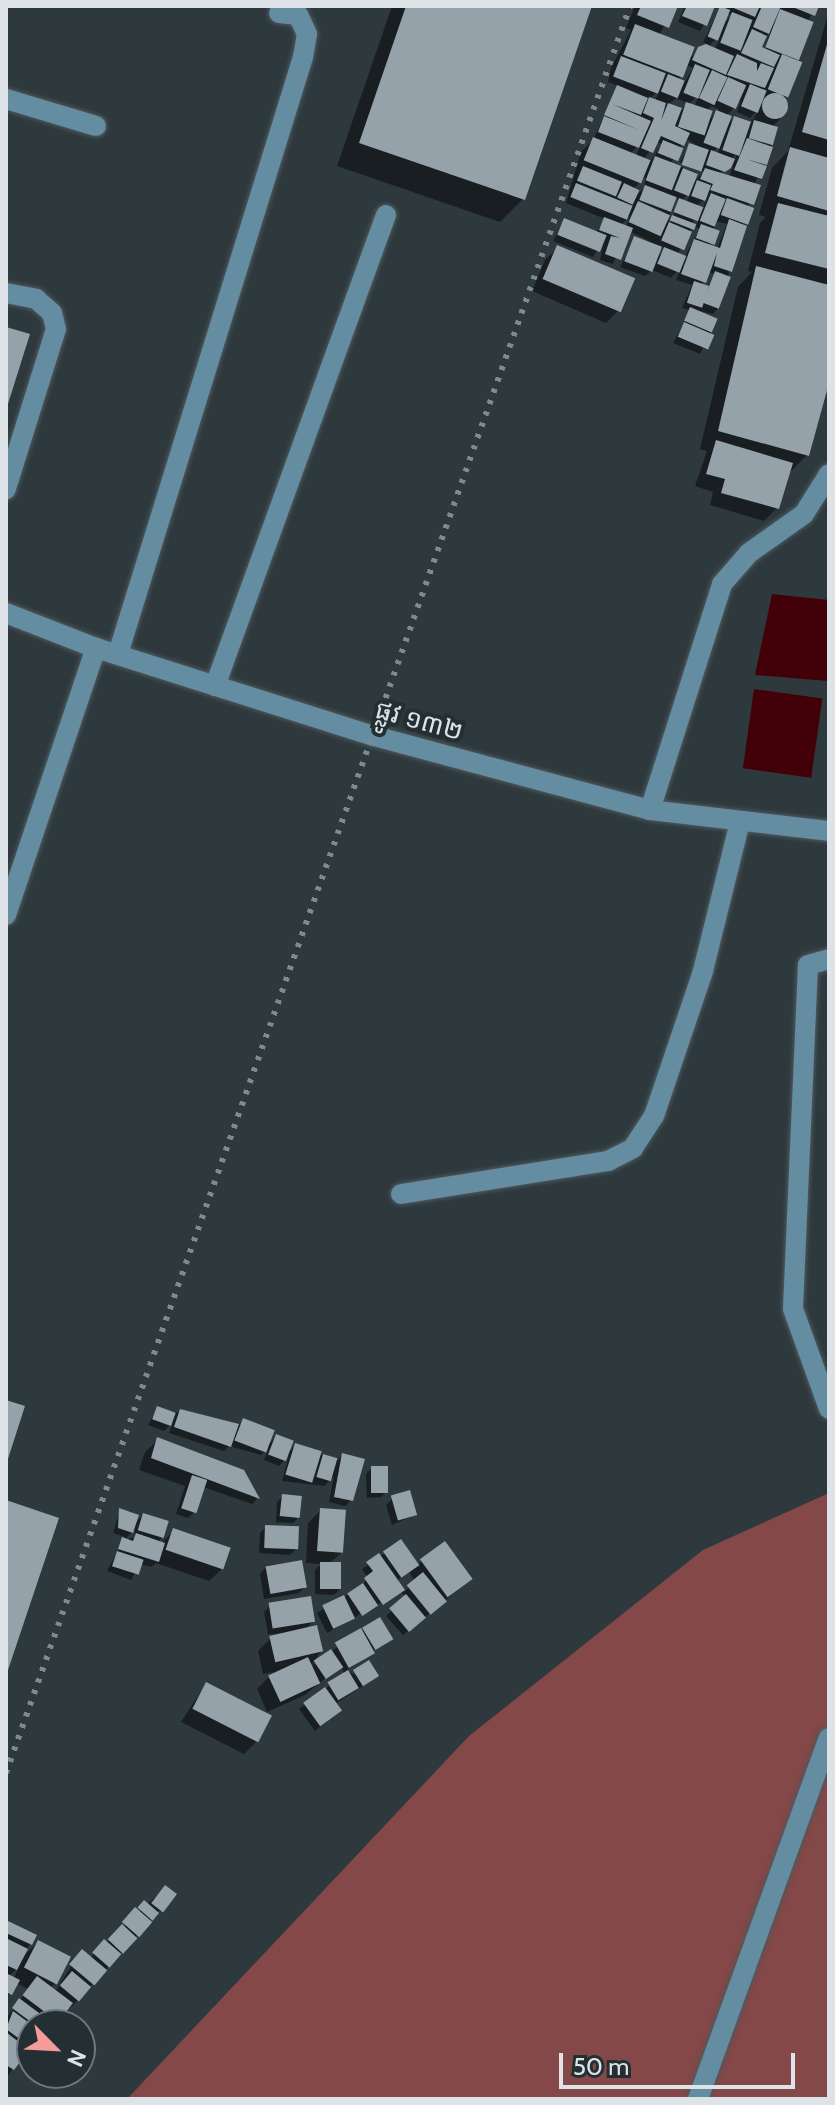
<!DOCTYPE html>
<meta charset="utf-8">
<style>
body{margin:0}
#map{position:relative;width:835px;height:2105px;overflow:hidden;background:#2e393e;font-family:Cabin,"Noto Sans Khmer",sans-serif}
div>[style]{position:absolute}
.green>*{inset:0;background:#834847}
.water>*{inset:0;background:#420008;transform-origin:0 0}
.shadow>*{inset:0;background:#0007}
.building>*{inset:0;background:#95a2a9;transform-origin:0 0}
.round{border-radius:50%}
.roads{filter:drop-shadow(0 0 2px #4e585c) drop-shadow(0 0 2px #4e585c)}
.minor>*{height:20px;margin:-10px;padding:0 10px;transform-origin:10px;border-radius:10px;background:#648da1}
.rail>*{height:6px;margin-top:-3px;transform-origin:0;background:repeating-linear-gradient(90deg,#80898d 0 4px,transparent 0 12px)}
span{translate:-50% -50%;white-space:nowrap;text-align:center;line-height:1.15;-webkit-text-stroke:8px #242f34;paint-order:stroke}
.street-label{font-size:26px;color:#dde3e7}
.frame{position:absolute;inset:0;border:8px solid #dde3e7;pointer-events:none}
.north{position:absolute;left:16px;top:2009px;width:80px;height:80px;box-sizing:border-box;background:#242f34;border:2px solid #6e777c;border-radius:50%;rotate:114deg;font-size:22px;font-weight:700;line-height:32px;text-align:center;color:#dde3e7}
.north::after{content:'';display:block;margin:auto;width:28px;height:36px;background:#f59b98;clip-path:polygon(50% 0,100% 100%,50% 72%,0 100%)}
.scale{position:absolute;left:559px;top:2053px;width:236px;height:36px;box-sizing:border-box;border:4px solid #dde3e7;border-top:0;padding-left:10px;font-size:24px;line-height:28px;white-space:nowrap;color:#dde3e7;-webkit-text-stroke:6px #242f34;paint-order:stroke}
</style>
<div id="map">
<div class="green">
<div style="clip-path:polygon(829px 1493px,829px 2099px,127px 2099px,469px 1736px,703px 1550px)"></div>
</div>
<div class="water">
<div style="clip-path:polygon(772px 594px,829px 600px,828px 681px,755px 675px)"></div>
<div style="left:754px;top:689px;width:69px;height:80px;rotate:8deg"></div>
</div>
<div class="shadow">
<div style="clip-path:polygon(392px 6px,590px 6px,524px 198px,500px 222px,337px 166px)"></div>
<div style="clip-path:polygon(evenodd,635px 6px,676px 6px,659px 35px,688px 59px,709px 45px,703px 42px,721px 6px,817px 6px,807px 22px,780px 119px,772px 127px,771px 149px,754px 185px,719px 307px,713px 314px,700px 311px,716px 320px,700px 354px,673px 343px,691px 310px,682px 308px,692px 285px,676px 280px,681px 267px,671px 278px,652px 270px,645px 276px,620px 267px,635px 239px,650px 241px,629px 231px,613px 264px,600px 260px,604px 239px,593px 257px,553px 241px,565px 220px,596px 233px,605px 219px,566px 203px,581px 152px,593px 140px,618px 86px,608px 82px,611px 68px,631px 30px,626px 28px,635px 6px,727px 13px,732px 15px,722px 25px,727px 13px,635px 6px,770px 30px,765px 50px,760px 48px,770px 30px,635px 6px,721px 34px,715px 49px,708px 47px,721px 34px,635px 6px,686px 65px,693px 68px,684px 83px,678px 80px,686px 65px,635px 6px,660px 89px,655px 101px,649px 99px,660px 89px,635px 6px,700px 93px,694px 107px,688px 105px,700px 93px,635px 6px,676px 98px,688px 103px,681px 110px,668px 105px,676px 98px,635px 6px,741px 100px,737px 112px,750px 118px,760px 108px,746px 131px,734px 118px,726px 127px,726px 116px,741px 100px,635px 6px,711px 106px,719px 109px,709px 120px,706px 111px,711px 106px,635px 6px,685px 138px,700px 147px,690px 145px,680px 162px,704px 172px,692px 184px,697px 173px,671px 163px,685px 138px,635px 6px,656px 142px,662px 144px,645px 170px,644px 159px,656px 142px,635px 6px,641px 143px,636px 156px,630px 154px,641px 143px,635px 6px,721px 144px,717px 155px,712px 153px,721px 144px,635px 6px,737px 153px,729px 177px,719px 175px,723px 170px,737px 153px,635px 6px,645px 177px,645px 187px,633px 199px,633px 189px,645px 177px,635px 6px,691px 192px,686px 203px,681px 201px,691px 192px,635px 6px,708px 195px,703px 209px,696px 207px,708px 195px,635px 6px,675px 198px,680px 200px,671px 222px,668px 221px,675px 198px,635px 6px,631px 215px,625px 228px,620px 226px,631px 215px,635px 6px,700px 215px,696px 226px,691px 224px,700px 215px,635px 6px,716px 221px,727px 224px,717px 249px,709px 247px,716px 221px,635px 6px,693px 226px,700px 229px,684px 258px,677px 255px,693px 226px,635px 6px,660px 247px,666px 249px,656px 259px,660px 247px,635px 6px,708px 272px,715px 274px,707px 288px,701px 285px,708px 272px)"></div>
<div style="clip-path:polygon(685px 6px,715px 6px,700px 31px,678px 22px)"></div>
<div style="clip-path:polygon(829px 11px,829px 375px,807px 455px,789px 473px,777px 508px,764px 521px,710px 505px,713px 492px,695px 486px,707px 451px,700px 449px,738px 287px,752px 272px,748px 271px,760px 223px,766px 217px,759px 215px,772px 168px,788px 151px)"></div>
<div style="clip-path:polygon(558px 248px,619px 310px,606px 323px,532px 291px,545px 260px)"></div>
<div style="clip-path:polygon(158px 1408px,238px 1426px,243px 1421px,268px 1445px,277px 1436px,286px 1455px,296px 1445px,338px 1460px,342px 1455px,351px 1500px,345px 1506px,329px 1502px,334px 1476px,324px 1486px,282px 1481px,289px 1455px,279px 1466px,264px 1460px,269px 1447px,261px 1455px,229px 1446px,224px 1451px,169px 1433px,173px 1422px,164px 1431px,148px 1425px)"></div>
<div style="clip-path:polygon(158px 1440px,242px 1472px,257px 1499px,252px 1504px,203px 1487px,194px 1512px,188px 1518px,176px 1514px,185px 1486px,139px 1470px,145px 1452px)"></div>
<div style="clip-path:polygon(372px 1468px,387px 1491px,381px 1497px,367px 1498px,366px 1474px)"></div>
<div style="clip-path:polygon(283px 1496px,299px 1517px,293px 1523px,276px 1522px,277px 1502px)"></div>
<div style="clip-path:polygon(392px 1499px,415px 1515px,392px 1525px,386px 1505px)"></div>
<div style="clip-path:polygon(evenodd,120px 1510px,134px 1524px,143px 1515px,166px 1523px,158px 1546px,174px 1531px,222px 1569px,209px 1581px,156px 1563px,151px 1567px,140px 1564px,131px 1580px,107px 1571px,125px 1537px,113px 1533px,120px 1510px,135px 1529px,135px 1537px,124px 1540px,135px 1529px)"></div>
<div style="clip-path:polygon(321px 1510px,342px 1552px,329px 1564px,340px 1589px,334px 1595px,315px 1594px,315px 1570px,321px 1564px,306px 1563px,308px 1523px)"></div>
<div style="clip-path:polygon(266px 1527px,296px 1549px,290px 1555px,259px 1553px,260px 1533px)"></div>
<div style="clip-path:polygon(evenodd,401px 1542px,417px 1566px,422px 1561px,471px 1579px,403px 1635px,386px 1616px,406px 1598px,401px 1591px,327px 1633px,317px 1613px,361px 1587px,368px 1578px,362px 1569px,401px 1542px,409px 1572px,415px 1581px,404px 1592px,396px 1581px,409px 1572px)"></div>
<div style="clip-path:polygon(265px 1568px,305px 1587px,299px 1593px,264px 1599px,260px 1574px)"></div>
<div style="clip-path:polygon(270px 1606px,313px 1621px,304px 1631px,321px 1651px,311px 1666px,364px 1628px,391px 1638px,346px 1671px,371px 1681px,335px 1704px,334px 1715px,315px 1731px,299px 1709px,345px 1674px,340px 1666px,305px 1695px,267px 1712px,257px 1689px,274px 1672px,263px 1674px,258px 1651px,270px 1639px,293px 1633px,268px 1634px,264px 1612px)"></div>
<div style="clip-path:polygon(206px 1684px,257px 1741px,244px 1754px,181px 1722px)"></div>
<div style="clip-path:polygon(evenodd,166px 1887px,174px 1894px,78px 2000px,53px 2025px,32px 2025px,32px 2043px,6px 2078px,6px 2019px,28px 1989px,16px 1983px,6px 1998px,6px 1922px,34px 1936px,21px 1959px,38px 1942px,54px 1984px,50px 1988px,55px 1992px,77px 1957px,90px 1958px,166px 1887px,19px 1966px,14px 1979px,9px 1976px,19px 1966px)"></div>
</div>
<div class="building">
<div style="clip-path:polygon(406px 6px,592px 6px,525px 200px,359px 143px)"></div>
<div style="clip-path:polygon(641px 6px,678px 6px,669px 28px,637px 15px)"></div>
<div style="clip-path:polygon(687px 6px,715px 6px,707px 26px,682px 16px)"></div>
<div style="left:720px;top:6px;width:11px;height:33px;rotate:22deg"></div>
<div style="clip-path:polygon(729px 6px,760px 6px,755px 17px)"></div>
<div style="clip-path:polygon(762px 6px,781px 6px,769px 34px,753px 27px)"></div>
<div style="clip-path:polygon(790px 6px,819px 6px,815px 16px)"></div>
<div style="left:780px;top:9px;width:36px;height:41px;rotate:21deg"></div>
<div style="left:732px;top:12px;width:22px;height:33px;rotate:21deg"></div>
<div style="left:635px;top:24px;width:64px;height:33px;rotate:21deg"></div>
<div style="clip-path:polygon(752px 29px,767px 36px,762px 47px,780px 55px,774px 67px,741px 53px)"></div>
<div style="clip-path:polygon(828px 41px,829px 41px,829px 140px,802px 132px)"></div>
<div style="clip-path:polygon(706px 44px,734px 56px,726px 75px,692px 60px,698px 47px)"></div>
<div style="clip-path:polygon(737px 54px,757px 63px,757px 71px,761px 63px,774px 68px,765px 88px,727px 75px)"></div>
<div style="left:782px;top:54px;width:22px;height:38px;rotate:22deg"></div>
<div style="left:621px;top:56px;width:48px;height:22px;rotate:21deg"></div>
<div style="left:695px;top:64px;width:16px;height:31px;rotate:22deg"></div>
<div style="left:712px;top:70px;width:17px;height:31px;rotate:25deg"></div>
<div style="left:668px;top:74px;width:18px;height:19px;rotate:22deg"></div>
<div style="left:728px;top:77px;width:20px;height:26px;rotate:24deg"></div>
<div style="left:750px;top:84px;width:18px;height:24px;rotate:22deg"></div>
<div style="clip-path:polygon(617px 85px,648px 98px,641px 115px,612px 104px,651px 121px,639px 148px,598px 132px,604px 116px,639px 130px,604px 115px)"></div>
<div class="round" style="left:762px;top:93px;width:26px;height:26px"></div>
<div style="clip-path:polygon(649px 97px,666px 103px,661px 121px,668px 103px,682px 108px,675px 126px,690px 133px,684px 146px,661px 136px,653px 153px,641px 148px,654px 118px,643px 113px)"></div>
<div style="left:686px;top:102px;width:28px;height:26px;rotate:18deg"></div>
<div style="left:716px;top:110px;width:17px;height:35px;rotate:21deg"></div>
<div style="left:734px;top:116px;width:18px;height:36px;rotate:19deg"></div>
<div style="left:754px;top:120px;width:25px;height:19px;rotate:16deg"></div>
<div style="left:593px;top:137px;width:62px;height:25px;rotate:22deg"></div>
<div style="clip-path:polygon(747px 138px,773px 147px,767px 165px,746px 159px,767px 166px,762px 179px,734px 170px)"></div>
<div style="left:663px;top:140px;width:22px;height:14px;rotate:22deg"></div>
<div style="left:689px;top:143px;width:21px;height:23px;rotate:19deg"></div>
<div style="clip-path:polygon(790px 147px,829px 158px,829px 211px,777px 196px)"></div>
<div style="clip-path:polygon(711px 150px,735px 159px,731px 168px,725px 172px,706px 165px)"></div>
<div style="left:655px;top:156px;width:28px;height:26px;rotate:21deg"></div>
<div style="left:583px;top:166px;width:42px;height:16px;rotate:22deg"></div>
<div style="left:683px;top:168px;width:16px;height:24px;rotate:22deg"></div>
<div style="clip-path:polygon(705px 168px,761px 185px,754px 205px,710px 190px,713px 184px,700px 179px)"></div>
<div style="left:697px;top:180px;width:15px;height:17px;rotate:20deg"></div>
<div style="left:576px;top:183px;width:61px;height:15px;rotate:22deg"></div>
<div style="left:624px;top:183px;width:17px;height:16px;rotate:25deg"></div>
<div style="left:645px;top:185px;width:34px;height:16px;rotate:21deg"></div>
<div style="left:711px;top:193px;width:16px;height:30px;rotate:22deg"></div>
<div style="left:679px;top:198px;width:26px;height:15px;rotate:21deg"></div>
<div style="left:727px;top:198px;width:29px;height:18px;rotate:20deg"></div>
<div style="left:638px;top:201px;width:35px;height:23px;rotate:24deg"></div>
<div style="clip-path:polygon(778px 203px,829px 216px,829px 269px,765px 253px)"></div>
<div style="left:672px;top:215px;width:26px;height:6px;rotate:21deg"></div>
<div style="clip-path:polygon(604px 217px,633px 228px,621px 260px,605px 254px,611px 236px,620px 238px,599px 230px)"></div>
<div style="left:564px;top:218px;width:46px;height:18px;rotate:22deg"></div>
<div style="clip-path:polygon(729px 219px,747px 226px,732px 272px,714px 266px,717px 253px,706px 283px,681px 274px,694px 239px,720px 248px)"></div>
<div style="left:669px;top:222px;width:25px;height:20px;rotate:23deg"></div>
<div style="left:701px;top:224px;width:20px;height:15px;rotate:20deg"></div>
<div style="left:634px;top:236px;width:30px;height:27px;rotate:21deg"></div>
<div style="left:557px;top:245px;width:85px;height:37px;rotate:23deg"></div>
<div style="left:664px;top:247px;width:24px;height:18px;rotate:22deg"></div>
<div style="clip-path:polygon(756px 266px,829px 285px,829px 383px,809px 456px,718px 431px)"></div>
<div style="left:715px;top:271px;width:17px;height:34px;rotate:21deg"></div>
<div style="left:694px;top:281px;width:16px;height:23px;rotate:18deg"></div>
<div style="left:690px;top:307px;width:30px;height:15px;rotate:23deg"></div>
<div style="left:684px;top:322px;width:33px;height:16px;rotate:23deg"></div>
<div style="clip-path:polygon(6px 327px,30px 334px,7px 407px,6px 407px)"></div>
<div style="clip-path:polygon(716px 440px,793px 463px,779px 509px,721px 493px,725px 479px,706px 474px)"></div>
<div style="clip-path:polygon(6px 1400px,25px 1406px,7px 1462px,6px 1462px)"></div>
<div style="left:157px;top:1406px;width:20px;height:14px;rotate:20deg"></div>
<div style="clip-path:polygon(180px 1409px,239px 1424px,231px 1447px,174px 1427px)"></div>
<div style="left:243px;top:1418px;width:34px;height:24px;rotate:21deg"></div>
<div style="left:276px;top:1434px;width:19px;height:22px;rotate:21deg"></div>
<div style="clip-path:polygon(157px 1437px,244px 1470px,260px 1499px,151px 1458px)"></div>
<div style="left:295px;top:1443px;width:28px;height:33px;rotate:17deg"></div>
<div style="clip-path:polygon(342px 1453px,365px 1459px,353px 1501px,334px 1497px)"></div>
<div style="left:323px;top:1454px;width:15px;height:24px;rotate:16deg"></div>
<div style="left:371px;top:1466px;width:17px;height:27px"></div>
<div style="left:192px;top:1475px;width:16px;height:35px;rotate:18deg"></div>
<div style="left:410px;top:1490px;width:26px;height:20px;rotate:74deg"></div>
<div style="left:282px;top:1494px;width:20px;height:22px;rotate:6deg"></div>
<div style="clip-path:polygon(6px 1500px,59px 1518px,7px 1673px,6px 1673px)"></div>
<div style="clip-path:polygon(119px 1508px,139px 1515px,133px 1533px,118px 1528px)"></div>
<div style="left:320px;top:1508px;width:26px;height:43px;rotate:4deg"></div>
<div style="left:143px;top:1513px;width:27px;height:18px;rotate:17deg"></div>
<div style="left:265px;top:1525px;width:34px;height:23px;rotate:2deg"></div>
<div style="left:173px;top:1528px;width:61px;height:23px;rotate:19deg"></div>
<div style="clip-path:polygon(136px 1533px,165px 1543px,159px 1562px,118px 1549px,122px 1537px,133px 1541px)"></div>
<div style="left:401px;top:1539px;width:32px;height:22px;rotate:55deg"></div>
<div style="left:445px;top:1541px;width:47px;height:31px;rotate:54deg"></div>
<div style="left:117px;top:1551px;width:28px;height:16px;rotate:18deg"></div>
<div style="clip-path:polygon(379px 1553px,405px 1590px,383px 1605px,364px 1578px,373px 1571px,366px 1562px)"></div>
<div style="left:302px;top:1560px;width:28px;height:37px;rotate:80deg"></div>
<div style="left:320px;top:1562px;width:21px;height:27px"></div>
<div style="left:423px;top:1572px;width:38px;height:21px;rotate:51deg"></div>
<div style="left:363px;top:1583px;width:27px;height:19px;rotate:56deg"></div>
<div style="left:406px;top:1594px;width:31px;height:22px;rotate:50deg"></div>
<div style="left:344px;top:1595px;width:26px;height:24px;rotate:65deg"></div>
<div style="left:311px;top:1596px;width:26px;height:43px;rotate:81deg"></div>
<div style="left:380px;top:1617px;width:26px;height:21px;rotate:59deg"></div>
<div style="left:317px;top:1625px;width:27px;height:49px;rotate:77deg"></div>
<div style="left:361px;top:1628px;width:29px;height:30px;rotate:61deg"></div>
<div style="left:331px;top:1649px;width:22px;height:21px;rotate:56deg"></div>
<div style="left:308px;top:1657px;width:29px;height:44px;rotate:65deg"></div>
<div style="left:369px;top:1660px;width:19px;height:19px;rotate:58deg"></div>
<div style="left:348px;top:1670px;width:21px;height:24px;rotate:59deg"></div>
<div style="left:206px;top:1682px;width:74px;height:30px;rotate:27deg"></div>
<div style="left:325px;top:1687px;width:29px;height:27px;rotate:54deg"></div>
<div style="left:165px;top:1885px;width:15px;height:23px;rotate:37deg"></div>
<div style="left:144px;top:1900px;width:20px;height:10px;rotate:41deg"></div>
<div style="left:135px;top:1907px;width:23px;height:20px;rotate:41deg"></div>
<div style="clip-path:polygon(6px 1920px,37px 1935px,32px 1945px,6px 1933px)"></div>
<div style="left:122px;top:1924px;width:21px;height:21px;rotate:43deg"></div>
<div style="clip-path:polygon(6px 1938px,28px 1949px,17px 1970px,6px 1965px)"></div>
<div style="left:104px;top:1939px;width:23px;height:18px;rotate:41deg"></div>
<div style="left:38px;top:1940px;width:37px;height:31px;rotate:27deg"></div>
<div style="left:82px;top:1949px;width:33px;height:20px;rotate:40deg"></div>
<div style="left:72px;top:1971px;width:25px;height:19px;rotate:40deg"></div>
<div style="clip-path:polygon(6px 1973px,20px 1980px,12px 1995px,6px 1992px)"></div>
<div style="left:37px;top:1976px;width:45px;height:24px;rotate:37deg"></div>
<div style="clip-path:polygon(19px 1998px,55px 2025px,35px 2025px,12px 2008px)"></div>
<div style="clip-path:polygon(13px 2011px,32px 2025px,32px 2048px,6px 2029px)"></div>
<div style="clip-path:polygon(6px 2032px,29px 2050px,14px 2070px,6px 2065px)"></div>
</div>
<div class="roads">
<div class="minor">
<div style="left:6px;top:99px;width:94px;rotate:16.7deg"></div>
<div style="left:6px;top:293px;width:31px;rotate:11deg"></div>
<div style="left:36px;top:299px;width:21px;rotate:41deg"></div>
<div style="left:52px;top:313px;width:16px;rotate:76deg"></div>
<div style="left:56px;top:329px;width:168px;rotate:107.4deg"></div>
<div style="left:6px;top:613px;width:97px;rotate:21.3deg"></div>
<div style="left:96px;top:648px;width:292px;rotate:17.6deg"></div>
<div style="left:374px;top:736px;width:286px;rotate:15deg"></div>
<div style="left:650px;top:810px;width:180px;rotate:6.7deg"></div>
<div style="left:118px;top:654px;width:625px;rotate:-72.78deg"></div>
<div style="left:303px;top:57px;width:23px;rotate:-80deg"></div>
<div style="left:307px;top:34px;width:21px;rotate:-115deg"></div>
<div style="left:298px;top:15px;width:19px;rotate:-174deg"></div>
<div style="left:215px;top:686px;width:501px;rotate:-70.05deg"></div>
<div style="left:650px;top:810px;width:237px;rotate:-72.3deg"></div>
<div style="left:722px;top:584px;width:41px;rotate:-48.9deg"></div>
<div style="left:749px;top:553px;width:67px;rotate:-35.3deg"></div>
<div style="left:804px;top:514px;width:47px;rotate:-58deg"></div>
<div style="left:6px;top:915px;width:282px;rotate:-71.4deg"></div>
<div style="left:829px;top:959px;width:22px;rotate:164deg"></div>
<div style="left:808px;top:965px;width:344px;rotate:92.5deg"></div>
<div style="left:793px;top:1309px;width:106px;rotate:70.2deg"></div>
<div style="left:401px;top:1194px;width:210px;rotate:-9.1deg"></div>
<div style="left:608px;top:1161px;width:28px;rotate:-27deg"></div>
<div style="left:633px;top:1148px;width:38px;rotate:-57deg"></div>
<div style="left:654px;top:1116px;width:153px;rotate:-71.3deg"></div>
<div style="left:703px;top:971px;width:154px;rotate:-76.1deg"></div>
<div style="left:698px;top:2099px;width:384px;rotate:-70.1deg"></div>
</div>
</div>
<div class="rail">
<div style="left:6px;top:1773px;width:1874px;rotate:-70.55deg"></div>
</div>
<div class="street-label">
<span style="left:419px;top:721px;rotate:15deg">ផ្លូវ ១៣២</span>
</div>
<div class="frame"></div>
<div class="north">N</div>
<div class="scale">50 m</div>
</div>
